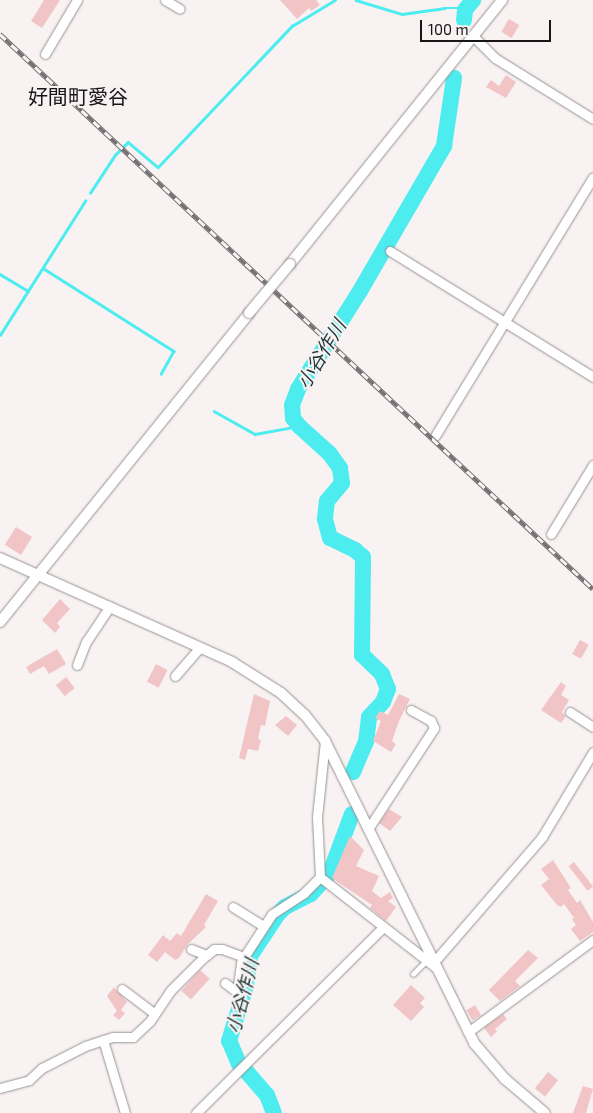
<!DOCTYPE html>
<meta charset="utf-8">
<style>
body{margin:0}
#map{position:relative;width:593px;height:1113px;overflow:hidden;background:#f9f2f2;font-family:"Exo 2","Noto Sans JP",sans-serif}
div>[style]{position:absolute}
.stream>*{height:2.5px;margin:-1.25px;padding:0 1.25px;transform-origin:1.25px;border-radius:1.25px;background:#4cecef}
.river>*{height:16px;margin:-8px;padding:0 8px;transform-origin:8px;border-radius:8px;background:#4cecef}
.building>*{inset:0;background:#f1c4c6;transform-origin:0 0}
.roads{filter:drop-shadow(0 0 1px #989292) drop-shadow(0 0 1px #989292)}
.service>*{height:4.5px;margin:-2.25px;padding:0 2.25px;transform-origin:2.25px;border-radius:2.25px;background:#fff}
.minor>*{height:9px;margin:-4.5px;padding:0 4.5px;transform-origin:4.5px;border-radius:4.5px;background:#fff}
.tertiary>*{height:10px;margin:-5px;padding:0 5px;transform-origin:5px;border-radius:5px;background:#fff}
.rail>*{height:4.5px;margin-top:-2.25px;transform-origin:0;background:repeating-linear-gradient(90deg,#f9f2f2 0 8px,#746f70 0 16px);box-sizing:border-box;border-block:1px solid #746f70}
.bridges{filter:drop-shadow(0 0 1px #989292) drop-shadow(0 0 1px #989292)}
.tertiary-bridge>*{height:10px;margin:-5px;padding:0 5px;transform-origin:5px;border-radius:5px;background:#fff}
span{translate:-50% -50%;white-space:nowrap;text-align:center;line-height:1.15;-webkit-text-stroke:4px #f9f2f2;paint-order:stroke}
.water-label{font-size:19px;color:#1c3637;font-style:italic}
.quarter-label{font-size:20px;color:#181516}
.scale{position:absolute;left:420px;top:20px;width:131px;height:22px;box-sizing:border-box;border:2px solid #181516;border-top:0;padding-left:6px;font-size:15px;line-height:18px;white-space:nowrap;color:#181516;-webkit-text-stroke:4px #f9f2f2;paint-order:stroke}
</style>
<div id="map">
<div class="stream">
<div style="left:356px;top:0;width:48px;rotate:16.9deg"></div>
<div style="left:402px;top:14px;width:43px;rotate:-7.9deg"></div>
<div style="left:445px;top:8px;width:16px"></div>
<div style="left:461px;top:8px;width:4px;rotate:45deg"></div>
<div style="left:90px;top:193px;width:45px;rotate:-56.7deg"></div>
<div style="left:115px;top:155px;width:18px;rotate:-45deg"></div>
<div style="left:128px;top:142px;width:39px;rotate:40deg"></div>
<div style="left:158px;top:167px;width:195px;rotate:-46.5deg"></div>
<div style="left:292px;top:26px;width:50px;rotate:-31.2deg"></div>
<div style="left:43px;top:268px;width:155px;rotate:32.4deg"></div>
<div style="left:174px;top:351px;width:26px;rotate:119deg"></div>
<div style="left:0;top:274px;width:33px;rotate:31deg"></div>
<div style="left:0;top:335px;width:159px;rotate:-57.6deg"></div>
<div style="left:214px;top:411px;width:47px;rotate:29.3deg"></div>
<div style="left:255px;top:434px;width:45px;rotate:-10.3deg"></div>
</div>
<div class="river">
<div style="left:464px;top:20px;width:10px;rotate:-84deg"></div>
<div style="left:465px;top:10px;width:13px;rotate:-51deg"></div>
<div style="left:353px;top:772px;width:33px;rotate:-67deg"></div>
<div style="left:366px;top:742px;width:25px;rotate:-83deg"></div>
<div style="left:369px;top:717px;width:21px;rotate:-47deg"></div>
<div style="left:383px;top:702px;width:14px;rotate:-69deg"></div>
<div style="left:388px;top:689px;width:16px;rotate:-112deg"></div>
<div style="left:382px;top:674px;width:28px;rotate:-136deg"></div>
<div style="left:362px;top:655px;width:98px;rotate:-89.4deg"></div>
<div style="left:363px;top:557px;width:11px;rotate:-139deg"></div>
<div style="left:355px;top:550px;width:28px;rotate:-154deg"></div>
<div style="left:330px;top:538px;width:20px;rotate:-105deg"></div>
<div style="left:325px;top:519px;width:18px;rotate:-84deg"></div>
<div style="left:327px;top:501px;width:23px;rotate:-50deg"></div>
<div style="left:342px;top:483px;width:15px;rotate:-98deg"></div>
<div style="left:340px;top:468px;width:17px;rotate:-126deg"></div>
<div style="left:330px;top:454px;width:42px;rotate:-137.9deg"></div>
<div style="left:299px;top:426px;width:10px;rotate:-127deg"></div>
<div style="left:293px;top:418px;width:13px;rotate:-94deg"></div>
<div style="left:292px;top:405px;width:17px;rotate:-69deg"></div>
<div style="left:298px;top:389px;width:116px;rotate:-57.7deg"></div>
<div style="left:360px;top:291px;width:168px;rotate:-59.9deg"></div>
<div style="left:444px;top:146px;width:69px;rotate:-81.6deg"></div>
<div style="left:239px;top:1064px;width:25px;rotate:-113deg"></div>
<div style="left:229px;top:1041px;width:58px;rotate:-72.8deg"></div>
<div style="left:246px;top:986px;width:30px;rotate:-82deg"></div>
<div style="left:250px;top:956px;width:50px;rotate:-56.3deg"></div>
<div style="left:278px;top:914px;width:10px;rotate:-45deg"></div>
<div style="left:285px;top:907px;width:29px;rotate:-27deg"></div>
<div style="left:311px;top:894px;width:28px;rotate:-48deg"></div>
<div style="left:330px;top:873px;width:63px;rotate:-69.6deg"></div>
<div style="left:246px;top:1071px;width:32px;rotate:49deg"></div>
<div style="left:267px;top:1095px;width:19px;rotate:69deg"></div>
</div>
<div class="building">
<div style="clip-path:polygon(44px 0,60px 0,42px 28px,31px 21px)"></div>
<div style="clip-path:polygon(280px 0,316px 0,320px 5px,311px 11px,309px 8px,297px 19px)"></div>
<div style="left:509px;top:19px;width:12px;height:15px;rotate:31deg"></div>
<div style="clip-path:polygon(506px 75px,516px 82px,506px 98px,486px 87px,491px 80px,499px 86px)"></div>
<div style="left:16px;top:527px;width:19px;height:21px;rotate:32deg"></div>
<div style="clip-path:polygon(60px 599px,70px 609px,57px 623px,60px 627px,55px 633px,42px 620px)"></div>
<div style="left:580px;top:640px;width:10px;height:16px;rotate:29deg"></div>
<div style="clip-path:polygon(57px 649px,66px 664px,49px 674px,44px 666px,30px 674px,26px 667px)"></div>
<div style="left:156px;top:664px;width:13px;height:20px;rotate:27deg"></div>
<div style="left:66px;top:677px;width:14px;height:13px;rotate:51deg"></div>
<div style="clip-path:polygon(561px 682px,566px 686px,561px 695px,569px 700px,562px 712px,566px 716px,561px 723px,541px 710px)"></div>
<div style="clip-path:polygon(254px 694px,270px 701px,265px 726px,261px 725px,258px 739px,261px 740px,258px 751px,248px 749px,245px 760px,239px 758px)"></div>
<div style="clip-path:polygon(399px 694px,410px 699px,399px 721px,392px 741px,396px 744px,391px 752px,373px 741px,381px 721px,375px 718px,380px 711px,388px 715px)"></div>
<div style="clip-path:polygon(286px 716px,297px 725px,288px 736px,275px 725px)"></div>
<div style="clip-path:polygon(389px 809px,402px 817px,390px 831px,379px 823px)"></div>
<div style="clip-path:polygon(350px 836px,364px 850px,356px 866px,379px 876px,372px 891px,381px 898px,390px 892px,393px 898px,388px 901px,396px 907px,386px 921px,370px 908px,372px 905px,332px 878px)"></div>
<div style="clip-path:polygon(553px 860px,571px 888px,568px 890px,577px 903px,580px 900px,593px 922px,593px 932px,580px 941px,571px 929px,576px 925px,572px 919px,574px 918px,564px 904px,561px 907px,557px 905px,541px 885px,549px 879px,541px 869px)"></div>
<div style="left:574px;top:862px;width:31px;height:7px;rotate:52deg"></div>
<div style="clip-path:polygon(206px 894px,218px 901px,204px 925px,206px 927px,187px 945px,179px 958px,175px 960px,165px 952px,157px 962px,148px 955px,163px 935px,170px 941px,177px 933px,181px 936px)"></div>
<div style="clip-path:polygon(528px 950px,538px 958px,515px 981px,520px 986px,500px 1001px,489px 990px)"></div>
<div style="left:200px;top:970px;width:13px;height:28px;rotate:42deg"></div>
<div style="clip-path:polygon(411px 985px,425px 998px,420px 1003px,424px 1007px,411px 1021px,393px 1005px)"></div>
<div style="clip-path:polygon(114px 987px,127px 1002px,121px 1010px,125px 1013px,119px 1020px,113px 1015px,117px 1011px,107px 996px)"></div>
<div style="left:475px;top:1005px;width:12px;height:10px;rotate:59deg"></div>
<div style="clip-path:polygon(503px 1014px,507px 1019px,495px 1029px,497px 1031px,491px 1037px,484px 1028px)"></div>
<div style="left:548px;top:1072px;width:13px;height:21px;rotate:39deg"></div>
<div style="clip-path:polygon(583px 1086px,593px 1089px,586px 1113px,573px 1113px)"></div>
</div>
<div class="roads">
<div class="service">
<div style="left:413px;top:974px;width:18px;rotate:-45deg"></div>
</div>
<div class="minor">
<div style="left:165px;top:0;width:17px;rotate:31deg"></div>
<div style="left:473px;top:36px;width:31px;rotate:45deg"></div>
<div style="left:495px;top:58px;width:115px;rotate:31.9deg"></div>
<div style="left:45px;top:54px;width:63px;rotate:-59.3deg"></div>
<div style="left:390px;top:251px;width:239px;rotate:31.8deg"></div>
<div style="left:435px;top:436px;width:303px;rotate:-58.6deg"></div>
<div style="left:551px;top:534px;width:81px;rotate:-58.7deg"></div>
<div style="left:77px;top:665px;width:25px;rotate:-69deg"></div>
<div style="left:86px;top:642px;width:43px;rotate:-56.3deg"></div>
<div style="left:175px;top:676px;width:38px;rotate:-49deg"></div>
<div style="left:570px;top:712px;width:27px;rotate:33deg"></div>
<div style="left:325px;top:741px;width:76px;rotate:96deg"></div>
<div style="left:317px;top:817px;width:60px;rotate:87.1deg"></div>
<div style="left:320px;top:877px;width:146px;rotate:38deg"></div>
<div style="left:368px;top:829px;width:121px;rotate:-56.8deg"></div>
<div style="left:434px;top:728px;width:8px;rotate:-113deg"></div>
<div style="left:431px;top:721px;width:23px;rotate:-151deg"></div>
<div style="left:233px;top:907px;width:36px;rotate:32deg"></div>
<div style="left:191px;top:949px;width:17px;rotate:21deg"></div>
<div style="left:433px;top:963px;width:167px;rotate:-49.1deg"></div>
<div style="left:542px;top:837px;width:99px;rotate:-59deg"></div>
<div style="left:225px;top:983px;width:15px;rotate:37deg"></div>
<div style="left:237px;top:992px;width:35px;rotate:-82deg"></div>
<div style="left:122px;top:989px;width:41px;rotate:37.1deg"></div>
<div style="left:468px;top:1032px;width:155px;rotate:-36.4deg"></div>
<div style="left:103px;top:1040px;width:76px;rotate:73.2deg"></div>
<div style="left:0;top:1088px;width:30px;rotate:-15deg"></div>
<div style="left:29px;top:1080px;width:18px;rotate:-43deg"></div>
<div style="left:42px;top:1068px;width:48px;rotate:-27.1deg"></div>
<div style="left:85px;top:1046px;width:29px;rotate:-18deg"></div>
<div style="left:113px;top:1037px;width:20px"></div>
<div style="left:133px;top:1037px;width:23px;rotate:-43deg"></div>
<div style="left:150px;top:1021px;width:37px;rotate:-56deg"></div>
<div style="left:171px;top:990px;width:45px;rotate:-45deg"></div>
<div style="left:203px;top:958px;width:14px;rotate:-39deg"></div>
<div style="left:214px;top:949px;width:8px"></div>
<div style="left:222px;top:949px;width:23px;rotate:20deg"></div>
<div style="left:244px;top:957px;width:51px;rotate:-56.9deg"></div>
<div style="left:272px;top:914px;width:38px;rotate:-33deg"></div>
<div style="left:304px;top:893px;width:23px;rotate:-45deg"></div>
<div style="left:196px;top:1113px;width:262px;rotate:-44.8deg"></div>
</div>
<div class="tertiary">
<div style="left:290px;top:264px;width:339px;rotate:-51.2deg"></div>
<div style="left:0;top:558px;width:254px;rotate:24.1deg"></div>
<div style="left:232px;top:662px;width:58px;rotate:32.3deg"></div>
<div style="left:281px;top:693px;width:33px;rotate:43deg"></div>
<div style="left:305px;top:715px;width:33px;rotate:52deg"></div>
<div style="left:325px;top:741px;width:337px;rotate:63.7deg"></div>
<div style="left:474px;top:1043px;width:48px;rotate:49.3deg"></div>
<div style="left:505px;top:1079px;width:52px;rotate:40.4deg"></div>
<div style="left:0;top:622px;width:397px;rotate:-51.1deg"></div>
</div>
</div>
<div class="rail">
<div style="left:0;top:34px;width:812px;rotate:43.1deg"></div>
</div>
<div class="bridges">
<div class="tertiary-bridge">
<div style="left:249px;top:313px;width:64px;rotate:-50.1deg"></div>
</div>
</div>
<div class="water-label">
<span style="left:321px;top:354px;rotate:-59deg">小谷作川</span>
<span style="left:242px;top:996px;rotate:-75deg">小谷作川</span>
</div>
<div class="quarter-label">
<span style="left:78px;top:96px">好間町愛谷</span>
</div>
<div class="scale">100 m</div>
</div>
